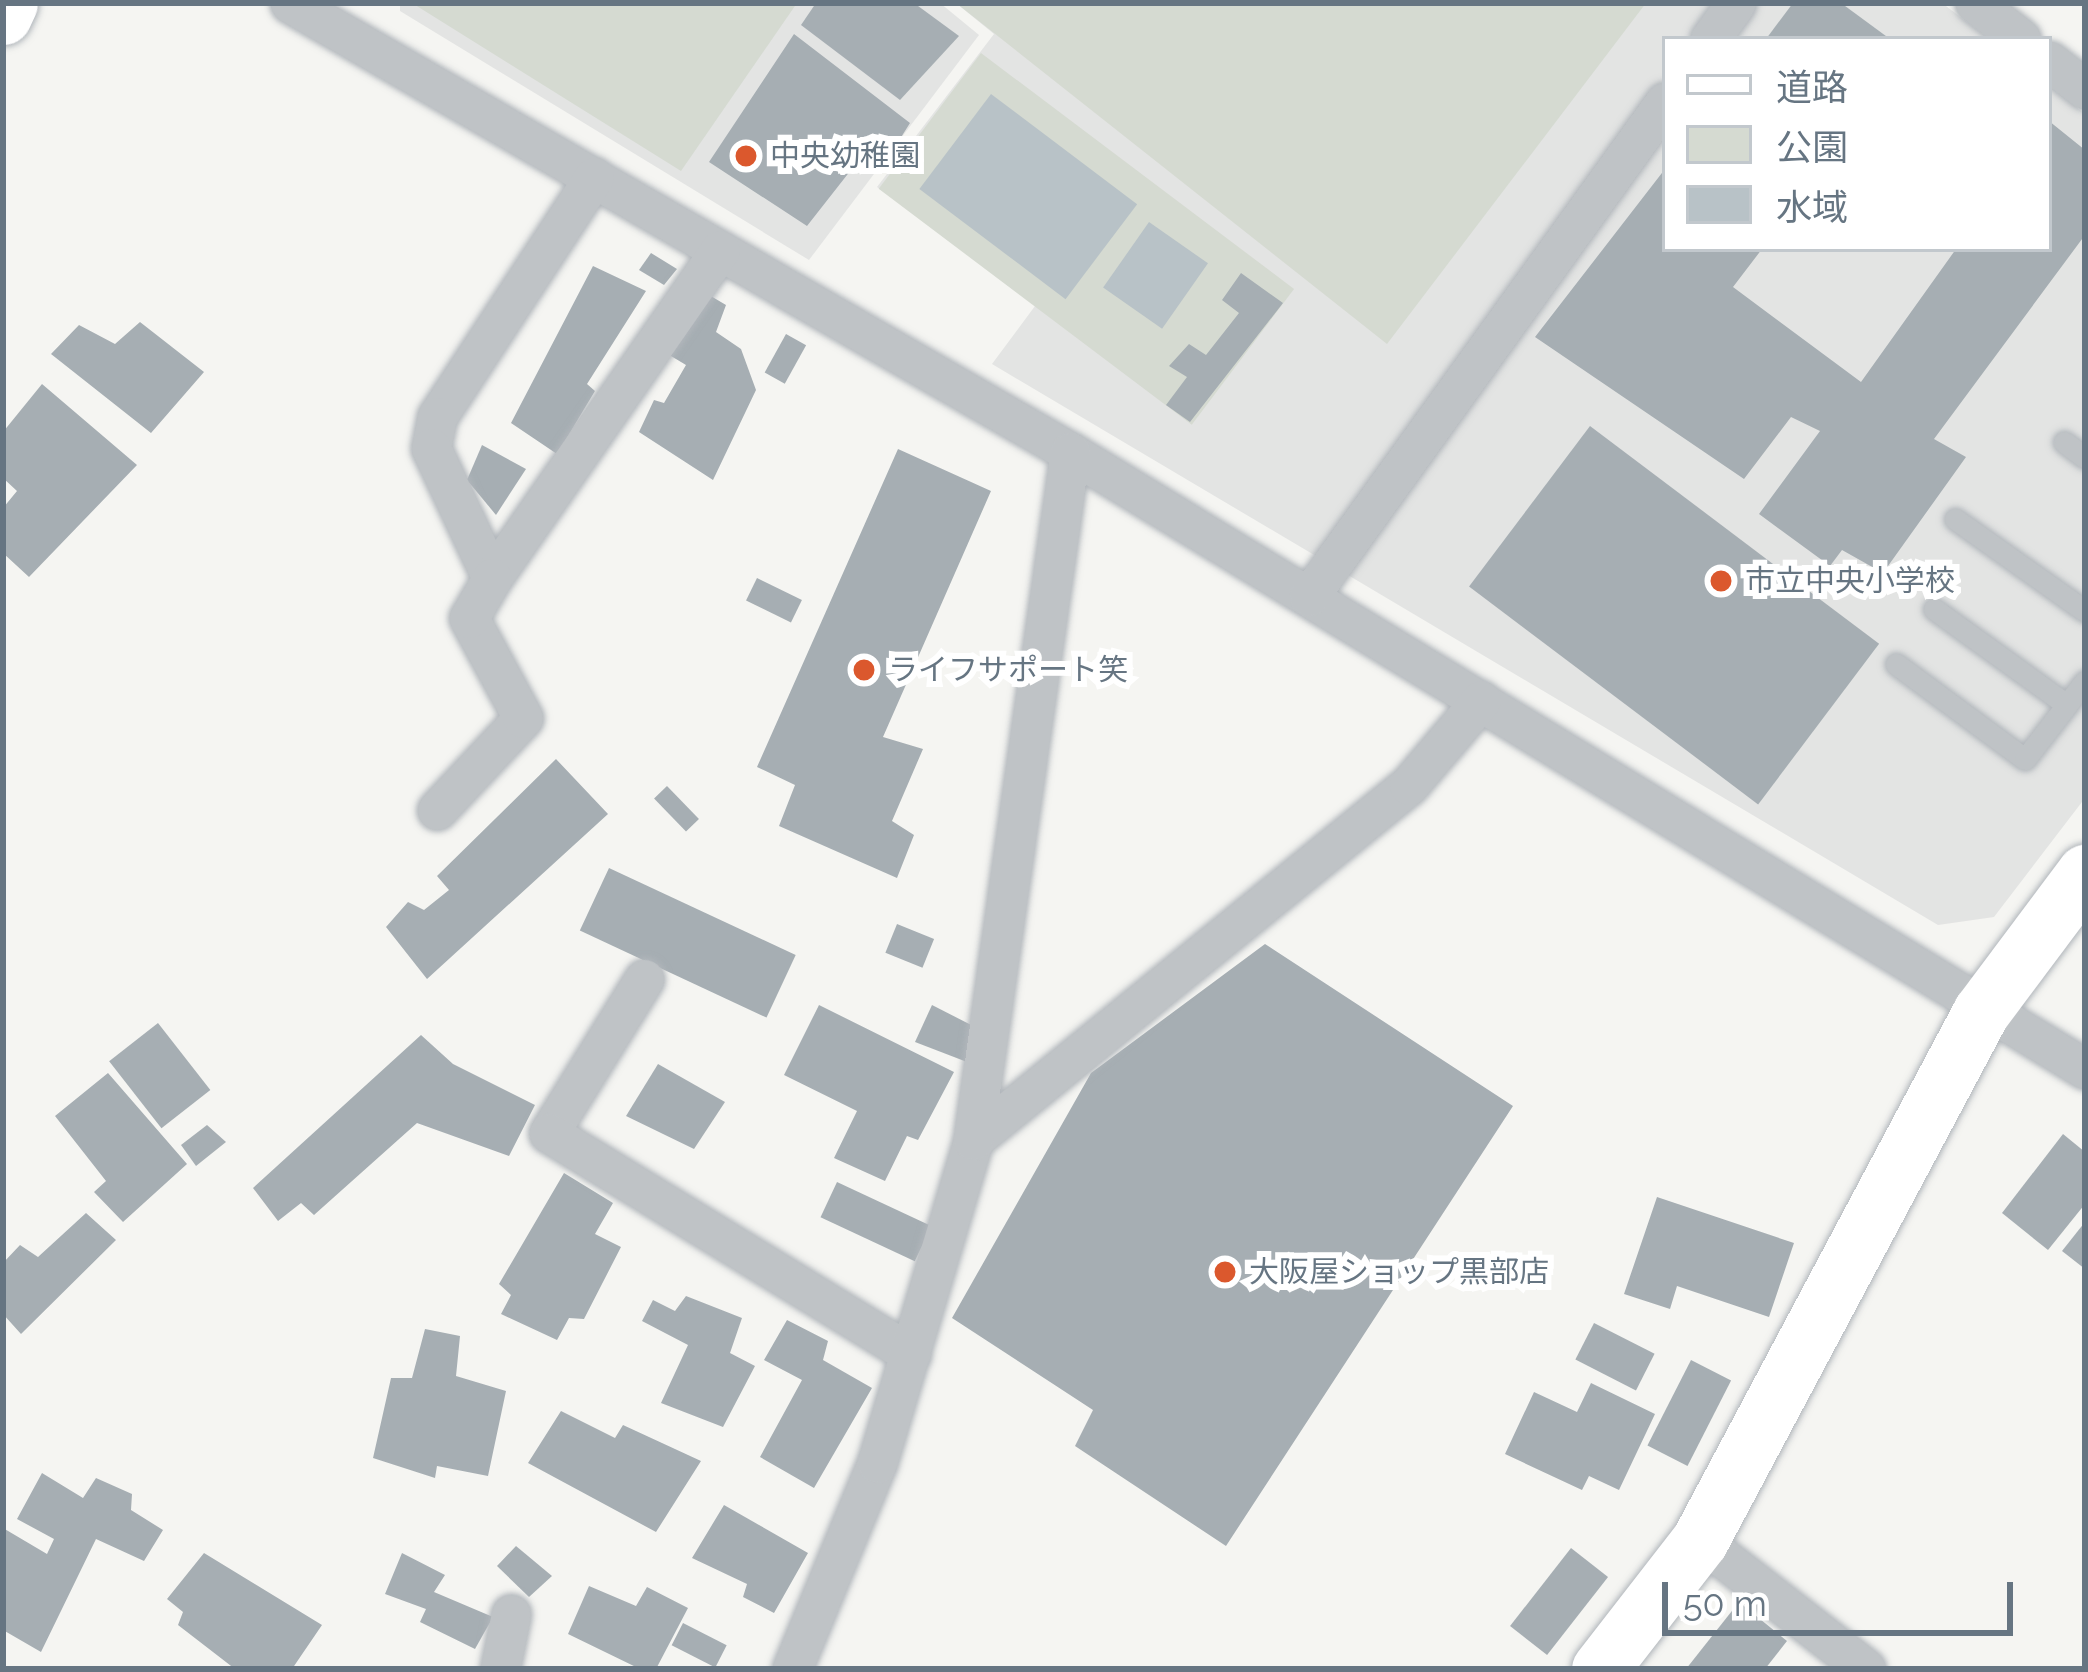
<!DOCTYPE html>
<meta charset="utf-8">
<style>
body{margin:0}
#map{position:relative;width:2088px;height:1672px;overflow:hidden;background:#f5f5f2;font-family:Raleway,"Noto Sans JP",sans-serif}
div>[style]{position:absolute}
.built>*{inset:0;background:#e3e4e3}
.green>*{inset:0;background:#d5dad1;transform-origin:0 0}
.water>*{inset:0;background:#b8c2c7;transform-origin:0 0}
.building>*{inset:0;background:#a6aeb3;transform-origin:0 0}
.roads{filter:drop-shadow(0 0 3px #b1b6bb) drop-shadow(0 0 3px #b1b6bb)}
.lane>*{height:21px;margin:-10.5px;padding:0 10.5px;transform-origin:10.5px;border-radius:10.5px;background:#bfc3c6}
.street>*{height:39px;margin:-19.5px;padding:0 19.5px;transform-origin:19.5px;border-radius:19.5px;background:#bfc3c6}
.secondary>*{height:57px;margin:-28.5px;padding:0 28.5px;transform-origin:28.5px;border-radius:28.5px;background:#fff}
.dots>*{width:33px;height:33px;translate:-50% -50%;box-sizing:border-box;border:6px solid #fff;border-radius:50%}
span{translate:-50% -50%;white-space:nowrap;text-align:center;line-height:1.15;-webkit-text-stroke:12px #fff;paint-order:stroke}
.poi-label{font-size:30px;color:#667582}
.left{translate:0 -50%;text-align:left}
.frame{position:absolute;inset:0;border:6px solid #667582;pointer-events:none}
.legend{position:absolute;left:1662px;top:36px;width:390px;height:216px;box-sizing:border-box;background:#fff;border:3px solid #c2c8cd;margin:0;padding:15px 21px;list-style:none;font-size:36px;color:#667582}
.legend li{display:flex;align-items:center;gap:24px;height:60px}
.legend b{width:60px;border:3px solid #c2c8cd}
.scale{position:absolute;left:1662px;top:1582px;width:351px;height:54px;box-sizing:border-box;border:6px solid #667582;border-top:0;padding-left:15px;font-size:36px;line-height:42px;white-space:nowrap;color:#667582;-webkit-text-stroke:9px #fff;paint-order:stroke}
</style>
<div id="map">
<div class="built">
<div style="clip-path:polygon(400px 3px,940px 3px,979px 35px,809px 260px,400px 11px)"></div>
<div style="clip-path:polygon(956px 3px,1942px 3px,1989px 39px,1665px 39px,1665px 249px,2049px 249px,2049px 86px,2085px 114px,2085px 798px,1994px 917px,1938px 925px,992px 364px,1035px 306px,877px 187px,994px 34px)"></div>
</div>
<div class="green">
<div style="clip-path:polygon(412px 3px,797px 3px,681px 171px)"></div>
<div style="clip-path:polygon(956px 3px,1646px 3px,1387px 344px)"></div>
<div style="left:981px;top:53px;width:392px;height:170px;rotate:37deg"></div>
</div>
<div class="water">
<div style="left:991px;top:94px;width:183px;height:119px;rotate:37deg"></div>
<div style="left:1149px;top:222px;width:72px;height:80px;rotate:35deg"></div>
</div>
<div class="building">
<div style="clip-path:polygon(816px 3px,914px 3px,959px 36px,900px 100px,801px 25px)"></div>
<div style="clip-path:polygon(1793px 3px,1841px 3px,1890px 39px,1766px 39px)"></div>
<div style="clip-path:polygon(794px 34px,910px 123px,888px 158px,869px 147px,807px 226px,709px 162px)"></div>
<div style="clip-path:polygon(2049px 121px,2085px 150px,2085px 235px,1934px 439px,1966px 457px,1883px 573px,1842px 550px,1830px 566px,1759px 514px,1820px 431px,1791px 417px,1744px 479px,1535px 337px,1665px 169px,1665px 249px,1762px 249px,1733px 287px,1861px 382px,1956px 249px,2049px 249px)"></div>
<div style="clip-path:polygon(651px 253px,677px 269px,664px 285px,639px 270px)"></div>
<div style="clip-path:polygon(593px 266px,646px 291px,587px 384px,595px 391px,557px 454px,511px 423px)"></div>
<div style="clip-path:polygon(1241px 273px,1283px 303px,1190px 422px,1166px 405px,1187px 377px,1169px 366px,1189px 344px,1206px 355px,1239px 313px,1222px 300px)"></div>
<div style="clip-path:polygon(709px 295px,726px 305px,716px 332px,741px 349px,756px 390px,713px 480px,639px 432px,654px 400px,664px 403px,686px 365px,666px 353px)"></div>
<div style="clip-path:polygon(140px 322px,204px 372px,151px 433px,51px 354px,79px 325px,115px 344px)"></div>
<div style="left:786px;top:334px;width:23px;height:44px;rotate:29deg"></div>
<div style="clip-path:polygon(42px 384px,137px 465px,29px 577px,3px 553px,3px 508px,17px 491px,3px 478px,3px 432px)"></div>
<div style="left:1590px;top:426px;width:362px;height:201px;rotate:37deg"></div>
<div style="clip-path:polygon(482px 445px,526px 469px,496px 515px,467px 480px)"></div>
<div style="clip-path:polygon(898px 449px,991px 491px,883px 737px,923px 749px,892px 821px,914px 835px,897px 878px,779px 826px,795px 785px,757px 767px)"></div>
<div style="left:757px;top:578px;width:50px;height:25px;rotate:26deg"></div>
<div style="clip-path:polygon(556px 759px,608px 814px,427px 979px,386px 927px,408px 902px,424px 910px,449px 890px,437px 876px)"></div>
<div style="left:667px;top:786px;width:46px;height:18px;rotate:46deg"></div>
<div style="left:609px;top:868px;width:206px;height:69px;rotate:25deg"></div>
<div style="left:897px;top:924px;width:40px;height:31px;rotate:22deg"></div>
<div style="clip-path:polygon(1265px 944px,1513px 1106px,1226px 1546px,1075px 1446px,1093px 1410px,952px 1318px,1091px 1073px)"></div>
<div style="clip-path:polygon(819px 1005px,954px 1072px,918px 1140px,907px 1136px,885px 1181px,834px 1158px,857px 1111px,784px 1075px)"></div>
<div style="clip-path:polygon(932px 1005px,979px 1029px,967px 1062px,915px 1042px)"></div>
<div style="left:158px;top:1023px;width:85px;height:62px;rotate:52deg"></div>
<div style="clip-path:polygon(421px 1035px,453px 1064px,535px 1105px,509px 1156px,417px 1123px,314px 1215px,301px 1203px,278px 1221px,253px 1188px)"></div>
<div style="clip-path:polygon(658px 1064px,725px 1102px,694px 1149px,626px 1116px)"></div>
<div style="clip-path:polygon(108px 1073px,187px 1164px,123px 1222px,94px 1192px,106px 1181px,55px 1116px)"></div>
<div style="clip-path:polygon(207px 1125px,226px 1142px,196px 1166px,181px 1145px)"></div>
<div style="clip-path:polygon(2063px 1134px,2085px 1152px,2085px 1204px,2048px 1250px,2002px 1213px)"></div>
<div style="clip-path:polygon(564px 1173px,613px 1203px,595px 1234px,621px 1247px,584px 1319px,569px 1318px,557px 1340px,501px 1314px,511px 1295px,499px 1284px)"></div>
<div style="left:837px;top:1182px;width:104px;height:39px;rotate:25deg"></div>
<div style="clip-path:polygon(1657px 1197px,1794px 1243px,1769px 1317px,1677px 1286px,1670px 1309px,1624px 1294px)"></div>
<div style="clip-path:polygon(86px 1213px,116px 1240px,21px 1334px,3px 1314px,3px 1263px,20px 1245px,38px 1257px)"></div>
<div style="clip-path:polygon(2085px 1222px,2085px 1269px,2062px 1251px)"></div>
<div style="clip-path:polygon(686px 1296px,742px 1318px,730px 1353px,755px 1366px,723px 1427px,661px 1403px,688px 1345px,642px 1321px,653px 1300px,675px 1311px)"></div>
<div style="clip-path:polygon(787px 1320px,828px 1341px,823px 1360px,872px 1388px,814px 1488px,760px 1457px,802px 1380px,764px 1360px)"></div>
<div style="left:1594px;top:1323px;width:68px;height:41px;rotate:27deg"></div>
<div style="clip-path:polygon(425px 1329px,460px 1336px,456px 1376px,506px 1391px,488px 1476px,437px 1466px,435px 1478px,373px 1458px,391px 1378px,412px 1378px)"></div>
<div style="left:1691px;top:1360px;width:45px;height:96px;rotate:27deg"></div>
<div style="clip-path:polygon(1591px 1383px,1655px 1414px,1619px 1490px,1589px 1476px,1582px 1490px,1505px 1454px,1534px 1392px,1577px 1412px)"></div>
<div style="clip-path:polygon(561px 1411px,615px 1438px,623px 1425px,701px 1461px,656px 1532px,528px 1463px)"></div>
<div style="clip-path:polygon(42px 1473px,83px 1498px,96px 1478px,132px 1494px,131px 1510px,163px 1530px,144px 1561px,96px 1539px,41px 1652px,3px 1630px,3px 1528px,47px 1554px,54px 1539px,17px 1519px)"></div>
<div style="clip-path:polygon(724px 1505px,808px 1553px,774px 1613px,743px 1597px,747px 1584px,692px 1558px)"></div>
<div style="clip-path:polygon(516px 1546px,552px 1576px,529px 1597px,497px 1566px)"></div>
<div style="left:1571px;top:1548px;width:47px;height:99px;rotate:38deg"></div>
<div style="clip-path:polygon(204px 1553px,322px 1625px,292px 1669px,235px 1669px,178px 1625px,183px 1612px,167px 1599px)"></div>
<div style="clip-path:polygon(402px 1553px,445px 1575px,434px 1592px,493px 1617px,475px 1649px,420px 1622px,426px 1609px,385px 1594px)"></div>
<div style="clip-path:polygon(589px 1586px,636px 1606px,647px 1587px,688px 1608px,656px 1669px,640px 1669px,568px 1634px)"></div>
<div style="clip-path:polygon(1739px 1602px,1787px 1641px,1765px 1669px,1686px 1669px)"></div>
<div style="left:683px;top:1623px;width:49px;height:25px;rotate:27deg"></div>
</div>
<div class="roads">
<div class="lane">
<div style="left:2064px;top:442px;width:26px;rotate:37deg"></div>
<div style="left:1955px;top:519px;width:159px;rotate:35.3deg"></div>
<div style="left:1934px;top:609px;width:164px;rotate:35.8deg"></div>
<div style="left:1896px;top:664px;width:160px;rotate:36.4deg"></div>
<div style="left:2025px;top:759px;width:98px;rotate:-52.4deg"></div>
</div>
<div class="street">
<div style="left:290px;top:3px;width:900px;rotate:29.93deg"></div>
<div style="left:1070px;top:452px;width:1188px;rotate:31.29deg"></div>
<div style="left:1975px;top:3px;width:58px;rotate:38deg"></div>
<div style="left:1710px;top:39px;width:44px;rotate:-54.2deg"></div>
<div style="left:2049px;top:61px;width:46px;rotate:37.9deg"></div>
<div style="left:594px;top:177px;width:287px;rotate:123.2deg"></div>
<div style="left:437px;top:417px;width:32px;rotate:101deg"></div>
<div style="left:431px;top:448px;width:144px;rotate:64.9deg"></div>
<div style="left:492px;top:578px;width:399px;rotate:-55.2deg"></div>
<div style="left:1309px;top:596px;width:609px;rotate:-54.22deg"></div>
<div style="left:437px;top:810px;width:126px;rotate:-46.9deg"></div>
<div style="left:523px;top:718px;width:114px;rotate:-118.4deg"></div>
<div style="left:469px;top:618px;width:46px;rotate:-60.1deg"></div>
<div style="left:644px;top:979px;width:181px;rotate:121.7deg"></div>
<div style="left:549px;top:1133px;width:424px;rotate:31.4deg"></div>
<div style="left:973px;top:1140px;width:562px;rotate:-39.15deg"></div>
<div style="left:1409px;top:785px;width:111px;rotate:-49.7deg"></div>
<div style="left:1700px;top:1540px;width:210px;rotate:37.9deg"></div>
<div style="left:500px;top:1669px;width:56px;rotate:-78.7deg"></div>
<div style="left:792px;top:1669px;width:223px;rotate:-67.6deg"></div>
<div style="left:877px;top:1463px;width:337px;rotate:-73.4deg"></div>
<div style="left:973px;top:1140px;width:695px;rotate:-81.97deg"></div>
</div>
<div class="secondary">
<div style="left:3px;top:16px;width:14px;rotate:-65deg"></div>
<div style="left:1600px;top:1669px;width:163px;rotate:-52.2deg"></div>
<div style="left:1700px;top:1540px;width:598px;rotate:-61.98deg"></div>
<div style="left:1981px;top:1012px;width:174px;rotate:-53.2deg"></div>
</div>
</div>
<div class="dots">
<div style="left:746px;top:156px;background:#db582d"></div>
<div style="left:1721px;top:581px;background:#db582d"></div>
<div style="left:864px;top:670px;background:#db582d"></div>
<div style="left:1225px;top:1272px;background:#db582d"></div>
</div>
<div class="poi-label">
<span class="left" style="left:770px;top:156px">中央幼稚園</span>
<span class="left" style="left:1745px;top:581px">市立中央小学校</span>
<span class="left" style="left:888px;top:670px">ライフサポート笑</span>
<span class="left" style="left:1249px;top:1272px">大阪屋ショップ黒部店</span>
</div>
<div class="frame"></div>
<ul class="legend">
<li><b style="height:15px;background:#fff"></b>道路</li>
<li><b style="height:33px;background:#d5dad1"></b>公園</li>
<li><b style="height:33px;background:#b8c2c7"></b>水域</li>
</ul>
<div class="scale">50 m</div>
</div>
